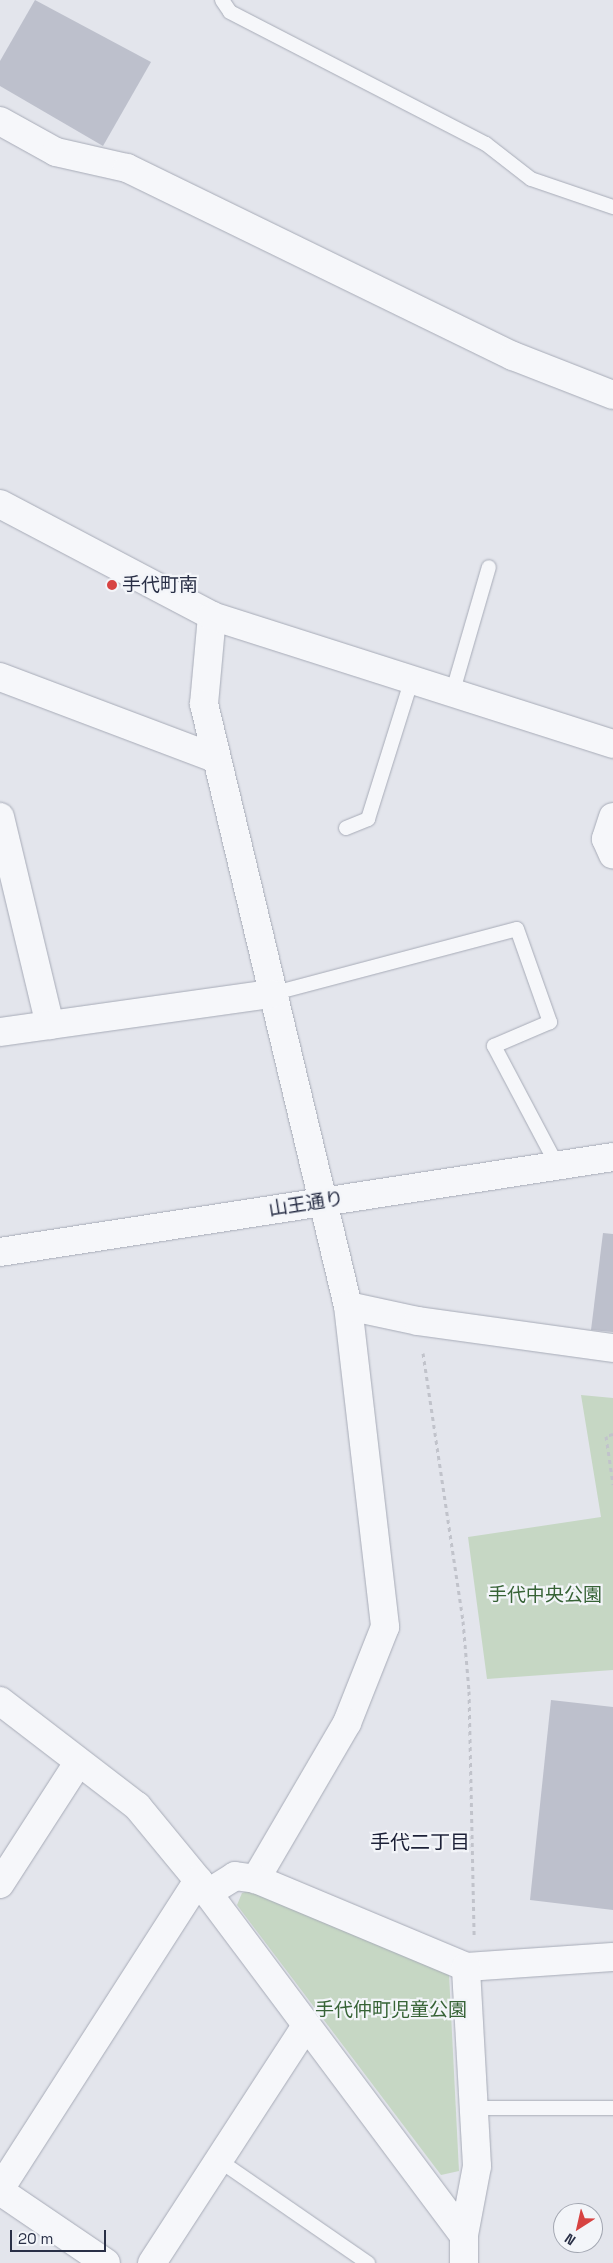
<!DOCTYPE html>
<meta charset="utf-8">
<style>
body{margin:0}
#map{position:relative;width:613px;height:2263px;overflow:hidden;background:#e3e5ec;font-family:"Space Grotesk","Noto Sans JP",sans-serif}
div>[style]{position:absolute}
.green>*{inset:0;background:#c6d7c4}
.building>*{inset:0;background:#bdc0cc}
.path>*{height:3px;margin-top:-1.5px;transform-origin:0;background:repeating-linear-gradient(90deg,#c1c3cb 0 4px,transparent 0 8px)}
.roads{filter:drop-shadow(0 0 1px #a7abb7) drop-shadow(0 0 1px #a7abb7)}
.service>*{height:14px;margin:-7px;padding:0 7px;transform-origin:7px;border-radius:7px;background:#f6f7fa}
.minor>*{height:28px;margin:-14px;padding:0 14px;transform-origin:14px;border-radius:14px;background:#f6f7fa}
.tertiary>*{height:28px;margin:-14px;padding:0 14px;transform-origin:14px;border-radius:14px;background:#f6f7fa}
.dots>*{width:14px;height:14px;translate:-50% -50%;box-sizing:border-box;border:2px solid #f3f5f9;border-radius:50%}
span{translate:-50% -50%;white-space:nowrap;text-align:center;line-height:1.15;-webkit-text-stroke:4.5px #f3f5f9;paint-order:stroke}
.poi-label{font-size:19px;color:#292f46}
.left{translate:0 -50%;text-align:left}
.street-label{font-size:19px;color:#292f46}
.park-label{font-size:19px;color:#376336}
.neighbourhood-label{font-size:20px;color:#1c2037}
.north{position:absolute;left:553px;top:2203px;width:50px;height:50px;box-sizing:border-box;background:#f3f5f9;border:1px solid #a2a6b1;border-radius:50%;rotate:215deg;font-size:14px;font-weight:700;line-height:20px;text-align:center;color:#292f46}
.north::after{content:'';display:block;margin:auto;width:18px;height:22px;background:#d74342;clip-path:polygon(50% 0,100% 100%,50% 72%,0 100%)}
.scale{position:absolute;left:10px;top:2230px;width:96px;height:22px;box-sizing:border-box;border:2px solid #292f46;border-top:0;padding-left:6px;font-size:15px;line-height:18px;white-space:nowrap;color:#292f46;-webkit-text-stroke:4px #f3f5f9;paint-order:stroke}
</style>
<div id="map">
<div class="green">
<div style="clip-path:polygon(581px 1395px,613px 1398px,613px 1670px,487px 1679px,468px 1537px,601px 1517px)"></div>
<div style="clip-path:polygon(251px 1890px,449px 1974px,459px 2171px,441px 2175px,237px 1905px,242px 1893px)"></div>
</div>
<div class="building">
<div style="clip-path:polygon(35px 0,151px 62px,103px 146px,0 86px,0 61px)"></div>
<div style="clip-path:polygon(603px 1233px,613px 1234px,613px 1332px,591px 1330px)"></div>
<div style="clip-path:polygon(551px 1700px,613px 1707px,613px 1910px,530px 1900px)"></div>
</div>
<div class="path">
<div style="left:423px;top:1353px;width:271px;rotate:81.5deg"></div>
<div style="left:463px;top:1621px;width:70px;rotate:85.1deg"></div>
<div style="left:469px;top:1691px;width:245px;rotate:88.8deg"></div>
<div style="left:613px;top:1434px;width:7px;rotate:164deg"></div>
<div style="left:606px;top:1436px;width:49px;rotate:81.7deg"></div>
</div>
<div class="roads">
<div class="service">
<div style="left:222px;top:0;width:14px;rotate:56deg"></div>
<div style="left:230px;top:12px;width:288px;rotate:27.3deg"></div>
<div style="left:486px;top:144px;width:57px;rotate:37.9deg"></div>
<div style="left:531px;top:179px;width:87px;rotate:18.9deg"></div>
<div style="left:452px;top:694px;width:132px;rotate:-73.8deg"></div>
<div style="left:346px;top:828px;width:24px;rotate:-22deg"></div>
<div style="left:368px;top:819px;width:144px;rotate:-72.6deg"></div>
<div style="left:271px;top:994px;width:254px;rotate:-14.8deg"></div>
<div style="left:517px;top:929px;width:99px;rotate:70.5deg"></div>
<div style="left:550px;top:1022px;width:61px;rotate:156.8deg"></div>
<div style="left:494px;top:1046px;width:135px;rotate:62.1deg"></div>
<div style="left:475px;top:2108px;width:138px"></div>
<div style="left:220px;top:2161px;width:180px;rotate:34.6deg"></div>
</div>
<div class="minor">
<div style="left:0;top:121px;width:64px;rotate:29deg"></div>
<div style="left:56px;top:152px;width:73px;rotate:12.7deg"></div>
<div style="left:127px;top:168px;width:429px;rotate:26deg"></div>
<div style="left:513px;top:356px;width:107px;rotate:21.3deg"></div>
<div style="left:212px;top:616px;width:88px;rotate:95.2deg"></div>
<div style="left:204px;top:704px;width:619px;rotate:76.55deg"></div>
<div style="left:348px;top:1306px;width:323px;rotate:83.4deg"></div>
<div style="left:385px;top:1627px;width:103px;rotate:111.6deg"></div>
<div style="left:347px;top:1723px;width:181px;rotate:120.3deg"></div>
<div style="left:0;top:677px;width:229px;rotate:20.7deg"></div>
<div style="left:0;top:817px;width:214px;rotate:76.5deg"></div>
<div style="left:613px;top:817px;width:23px;rotate:108deg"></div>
<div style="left:606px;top:839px;width:17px;rotate:66deg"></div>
<div style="left:0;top:1032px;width:274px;rotate:-8deg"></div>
<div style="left:348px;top:1306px;width:72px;rotate:12.1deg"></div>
<div style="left:418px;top:1321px;width:197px;rotate:7.9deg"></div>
<div style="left:0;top:1701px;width:173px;rotate:37.5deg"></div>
<div style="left:137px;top:1806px;width:96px;rotate:50.5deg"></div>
<div style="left:198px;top:1880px;width:444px;rotate:53.2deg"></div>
<div style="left:0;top:1884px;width:144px;rotate:-57.2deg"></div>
<div style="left:208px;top:1893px;width:32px;rotate:-32deg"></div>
<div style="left:235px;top:1876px;width:21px;rotate:8deg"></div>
<div style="left:256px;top:1879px;width:228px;rotate:22.7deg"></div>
<div style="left:466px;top:1967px;width:147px;rotate:-3.9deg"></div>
<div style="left:0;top:2189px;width:367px;rotate:-57.3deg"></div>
<div style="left:0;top:2191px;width:128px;rotate:34.2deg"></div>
<div style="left:152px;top:2263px;width:283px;rotate:-57deg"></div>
<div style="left:464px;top:2263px;width:28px;rotate:-90deg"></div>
<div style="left:464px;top:2235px;width:70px;rotate:-79.3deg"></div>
<div style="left:477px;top:2166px;width:199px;rotate:-93.2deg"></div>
</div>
<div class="tertiary">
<div style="left:0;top:504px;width:240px;rotate:27.8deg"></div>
<div style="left:212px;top:616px;width:421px;rotate:17.7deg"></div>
<div style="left:0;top:1252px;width:620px;rotate:-8.81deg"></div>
</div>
</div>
<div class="dots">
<div style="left:112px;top:585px;background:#d74342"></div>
</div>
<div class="poi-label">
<span class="left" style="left:122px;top:585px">手代町南</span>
</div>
<div class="street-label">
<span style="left:306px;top:1204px;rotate:-9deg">山王通り</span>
</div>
<div class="park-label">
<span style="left:545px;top:1595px">手代中央公園</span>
<span style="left:391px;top:2010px">手代仲町児童公園</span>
</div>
<div class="neighbourhood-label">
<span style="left:420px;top:1842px">手代二丁目</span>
</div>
<div class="north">N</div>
<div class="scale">20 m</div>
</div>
